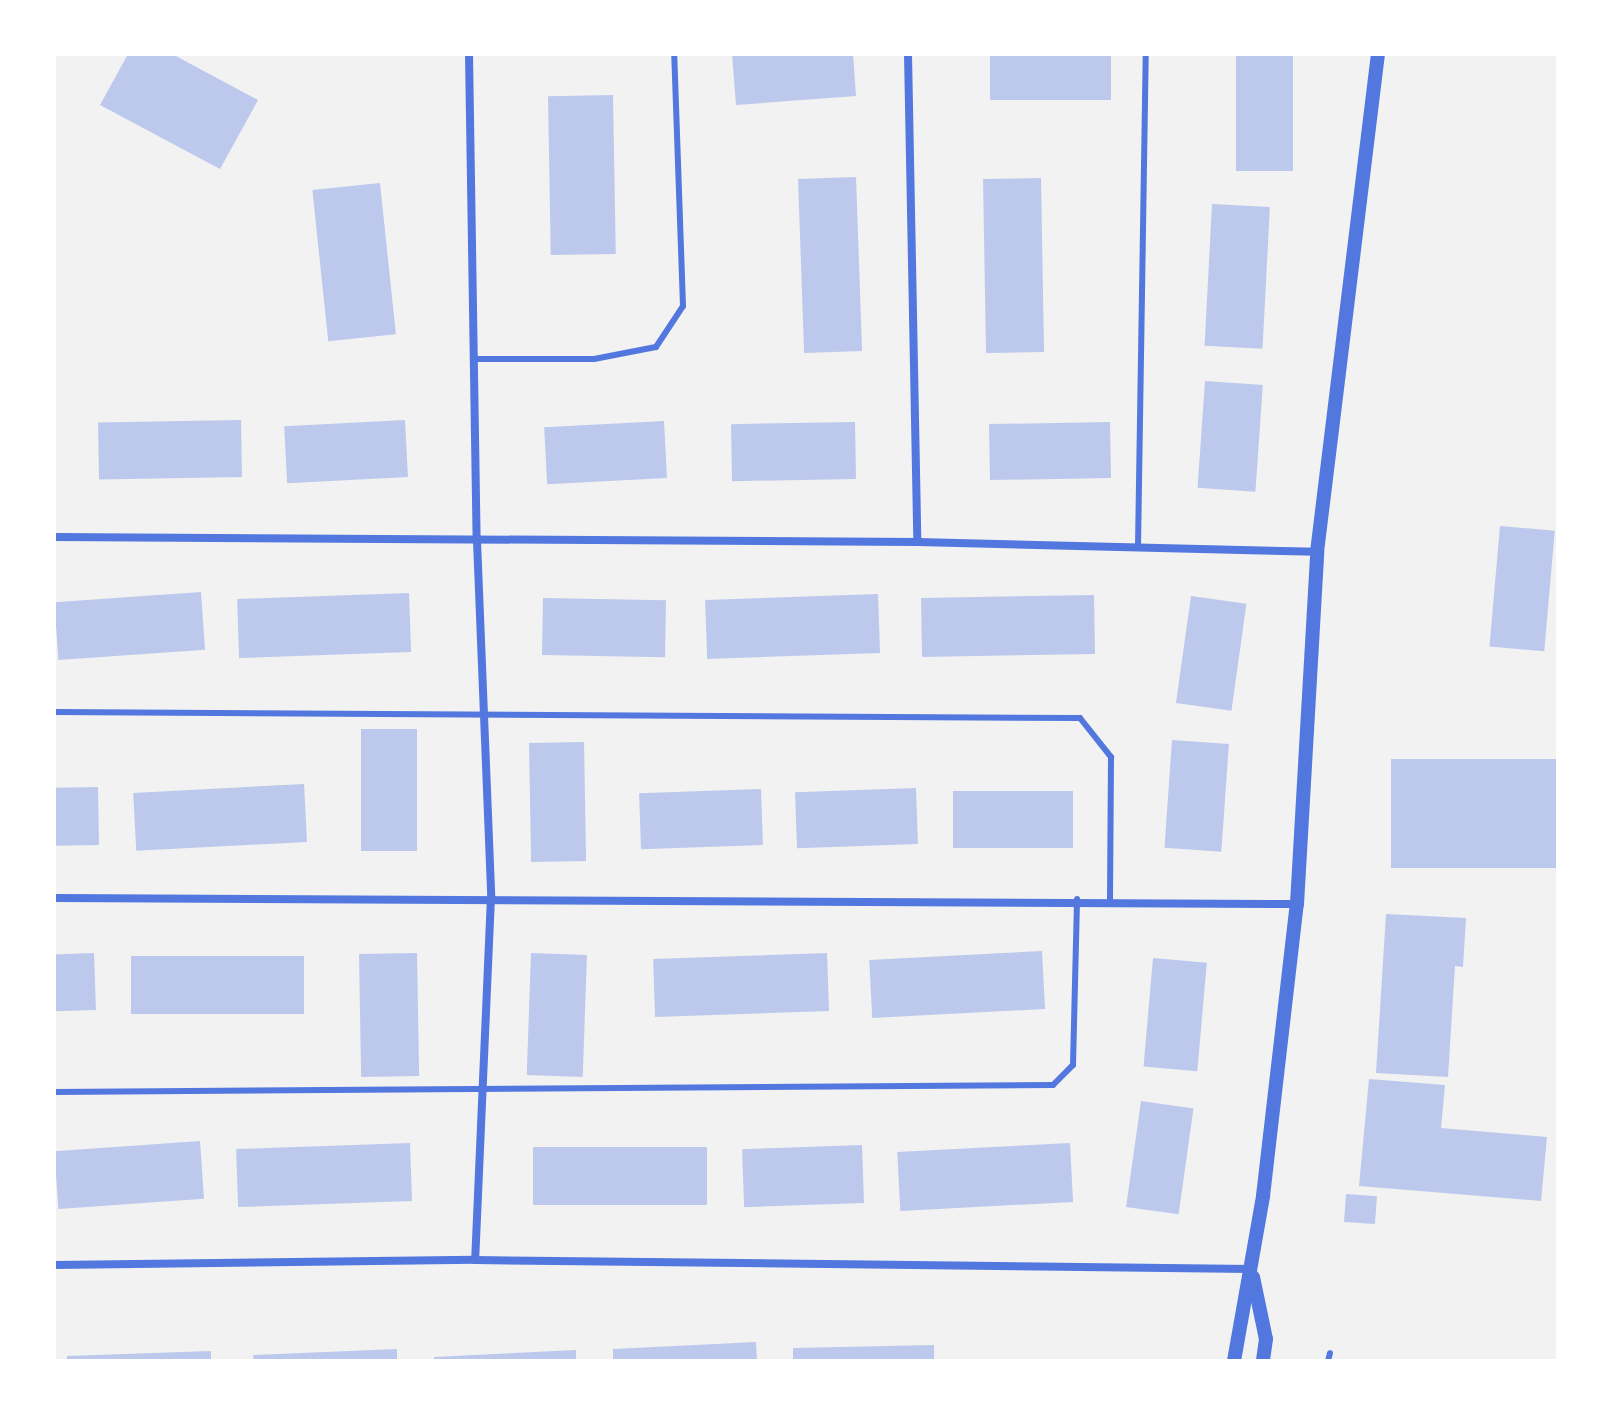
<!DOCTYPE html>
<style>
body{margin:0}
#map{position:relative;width:1612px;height:1415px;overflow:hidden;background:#f2f2f2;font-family:"Work Sans",sans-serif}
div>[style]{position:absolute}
.building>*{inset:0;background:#bdc9ec;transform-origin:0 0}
.service>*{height:6px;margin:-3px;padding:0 3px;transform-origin:3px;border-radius:3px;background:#5277de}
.minor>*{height:8px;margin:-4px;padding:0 4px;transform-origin:4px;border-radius:4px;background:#5277de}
.tertiary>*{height:14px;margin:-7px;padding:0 7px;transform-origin:7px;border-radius:7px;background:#5277de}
span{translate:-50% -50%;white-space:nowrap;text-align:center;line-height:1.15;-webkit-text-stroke:6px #fff;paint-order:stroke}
.frame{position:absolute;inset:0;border:56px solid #fff;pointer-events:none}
</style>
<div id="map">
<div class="building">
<div style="clip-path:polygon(128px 54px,172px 54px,258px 100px,220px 169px,100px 105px)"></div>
<div style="clip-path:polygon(732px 54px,853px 54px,856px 96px,736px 105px)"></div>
<div style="left:990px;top:54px;width:121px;height:46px"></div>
<div style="left:1236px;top:54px;width:57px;height:117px"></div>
<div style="left:613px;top:95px;width:159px;height:65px;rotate:89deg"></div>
<div style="left:856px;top:177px;width:174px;height:58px;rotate:88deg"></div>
<div style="left:1041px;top:178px;width:174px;height:58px;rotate:89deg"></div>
<div style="left:380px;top:183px;width:152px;height:68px;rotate:84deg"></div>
<div style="left:1212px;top:204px;width:58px;height:142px;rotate:3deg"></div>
<div style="left:1205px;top:381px;width:58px;height:107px;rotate:4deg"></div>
<div style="left:241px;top:420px;width:57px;height:143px;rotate:89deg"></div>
<div style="left:405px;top:420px;width:57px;height:121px;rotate:87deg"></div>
<div style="left:664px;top:421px;width:57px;height:120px;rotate:87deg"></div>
<div style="left:855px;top:422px;width:57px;height:124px;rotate:89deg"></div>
<div style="left:1110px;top:422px;width:56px;height:121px;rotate:89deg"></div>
<div style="left:1500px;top:526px;width:55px;height:121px;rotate:5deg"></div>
<div style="left:201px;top:592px;width:58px;height:147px;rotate:86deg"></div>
<div style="left:409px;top:593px;width:59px;height:172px;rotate:88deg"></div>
<div style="left:878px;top:594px;width:59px;height:173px;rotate:88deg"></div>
<div style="left:1094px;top:595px;width:59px;height:173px;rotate:89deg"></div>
<div style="left:1191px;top:596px;width:56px;height:108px;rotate:8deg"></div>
<div style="left:543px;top:598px;width:123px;height:57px;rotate:1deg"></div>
<div style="left:417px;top:729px;width:122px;height:56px;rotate:90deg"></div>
<div style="left:1172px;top:740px;width:57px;height:108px;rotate:4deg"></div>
<div style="left:584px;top:742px;width:119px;height:55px;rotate:89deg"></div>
<div style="left:1391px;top:759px;width:167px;height:109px"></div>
<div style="left:304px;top:784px;width:58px;height:171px;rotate:87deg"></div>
<div style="left:98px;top:787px;width:58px;height:44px;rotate:89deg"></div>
<div style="left:916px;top:788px;width:56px;height:121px;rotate:88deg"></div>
<div style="left:761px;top:789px;width:56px;height:122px;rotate:88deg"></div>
<div style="left:953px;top:791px;width:120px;height:57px"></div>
<div style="clip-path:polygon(1386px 914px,1466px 918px,1463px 967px,1455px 966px,1448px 1077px,1376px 1073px)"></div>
<div style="left:1042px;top:951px;width:58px;height:173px;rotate:87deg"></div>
<div style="left:94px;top:953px;width:57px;height:40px;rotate:88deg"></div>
<div style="left:417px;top:953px;width:123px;height:58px;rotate:89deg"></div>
<div style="left:531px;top:953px;width:56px;height:122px;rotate:2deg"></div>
<div style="left:827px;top:953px;width:58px;height:174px;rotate:88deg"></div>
<div style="left:131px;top:956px;width:173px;height:58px"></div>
<div style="left:1153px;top:958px;width:54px;height:109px;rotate:5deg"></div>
<div style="clip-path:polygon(1369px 1079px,1445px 1085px,1441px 1128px,1547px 1137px,1541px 1201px,1359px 1186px)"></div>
<div style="left:1141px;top:1101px;width:53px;height:107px;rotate:8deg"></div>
<div style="left:200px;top:1141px;width:58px;height:146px;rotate:86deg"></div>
<div style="left:410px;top:1143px;width:58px;height:174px;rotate:88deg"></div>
<div style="left:1070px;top:1143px;width:59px;height:173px;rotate:87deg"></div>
<div style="left:862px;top:1145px;width:58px;height:120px;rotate:88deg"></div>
<div style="left:533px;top:1147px;width:174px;height:58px"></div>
<div style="left:1346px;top:1194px;width:31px;height:28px;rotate:4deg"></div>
<div style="clip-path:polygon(756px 1342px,757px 1361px,613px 1361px,613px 1349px)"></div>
<div style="clip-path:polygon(934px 1345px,934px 1361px,793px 1361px,793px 1348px)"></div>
<div style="clip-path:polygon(397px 1349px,397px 1361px,254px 1361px,253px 1355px)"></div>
<div style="clip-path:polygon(576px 1350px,576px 1361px,434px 1361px,434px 1357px)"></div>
<div style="clip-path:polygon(211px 1351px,211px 1361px,67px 1361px,67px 1356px)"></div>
</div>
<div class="service">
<div style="left:474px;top:359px;width:120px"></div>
<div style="left:594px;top:359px;width:63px;rotate:-11deg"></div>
<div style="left:656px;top:347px;width:49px;rotate:-56.6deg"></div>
<div style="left:683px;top:306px;width:252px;rotate:-92deg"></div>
<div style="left:1138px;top:547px;width:493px;rotate:-89.1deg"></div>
<div style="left:54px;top:712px;width:1026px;rotate:0.34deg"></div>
<div style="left:1080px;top:718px;width:50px;rotate:51.5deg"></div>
<div style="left:1111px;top:757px;width:143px;rotate:90.4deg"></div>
<div style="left:54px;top:1092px;width:999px;rotate:-0.4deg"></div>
<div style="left:1053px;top:1085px;width:28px;rotate:-45deg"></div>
<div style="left:1073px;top:1065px;width:166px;rotate:-88.6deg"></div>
<div style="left:1328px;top:1361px;width:8px;rotate:-76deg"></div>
</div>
<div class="minor">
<div style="left:469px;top:54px;width:487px;rotate:89.1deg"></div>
<div style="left:477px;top:541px;width:356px;rotate:87.7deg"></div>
<div style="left:491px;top:897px;width:363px;rotate:92.5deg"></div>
<div style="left:908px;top:54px;width:488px;rotate:88.9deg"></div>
<div style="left:54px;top:537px;width:863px;rotate:0.33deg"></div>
<div style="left:917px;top:542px;width:400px;rotate:1.4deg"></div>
<div style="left:54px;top:898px;width:1243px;rotate:0.28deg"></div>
<div style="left:54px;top:1265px;width:421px;rotate:-0.7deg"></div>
<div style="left:475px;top:1260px;width:776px;rotate:0.66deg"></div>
</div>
<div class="tertiary">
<div style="left:1253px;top:1277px;width:63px;rotate:78.2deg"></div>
<div style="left:1266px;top:1339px;width:22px;rotate:98deg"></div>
<div style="left:1234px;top:1361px;width:168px;rotate:-80deg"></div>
<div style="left:1263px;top:1196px;width:294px;rotate:-83.4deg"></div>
<div style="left:1297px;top:904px;width:353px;rotate:-86.7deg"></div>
<div style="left:1317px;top:552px;width:502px;rotate:-83.02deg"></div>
</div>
<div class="frame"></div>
</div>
